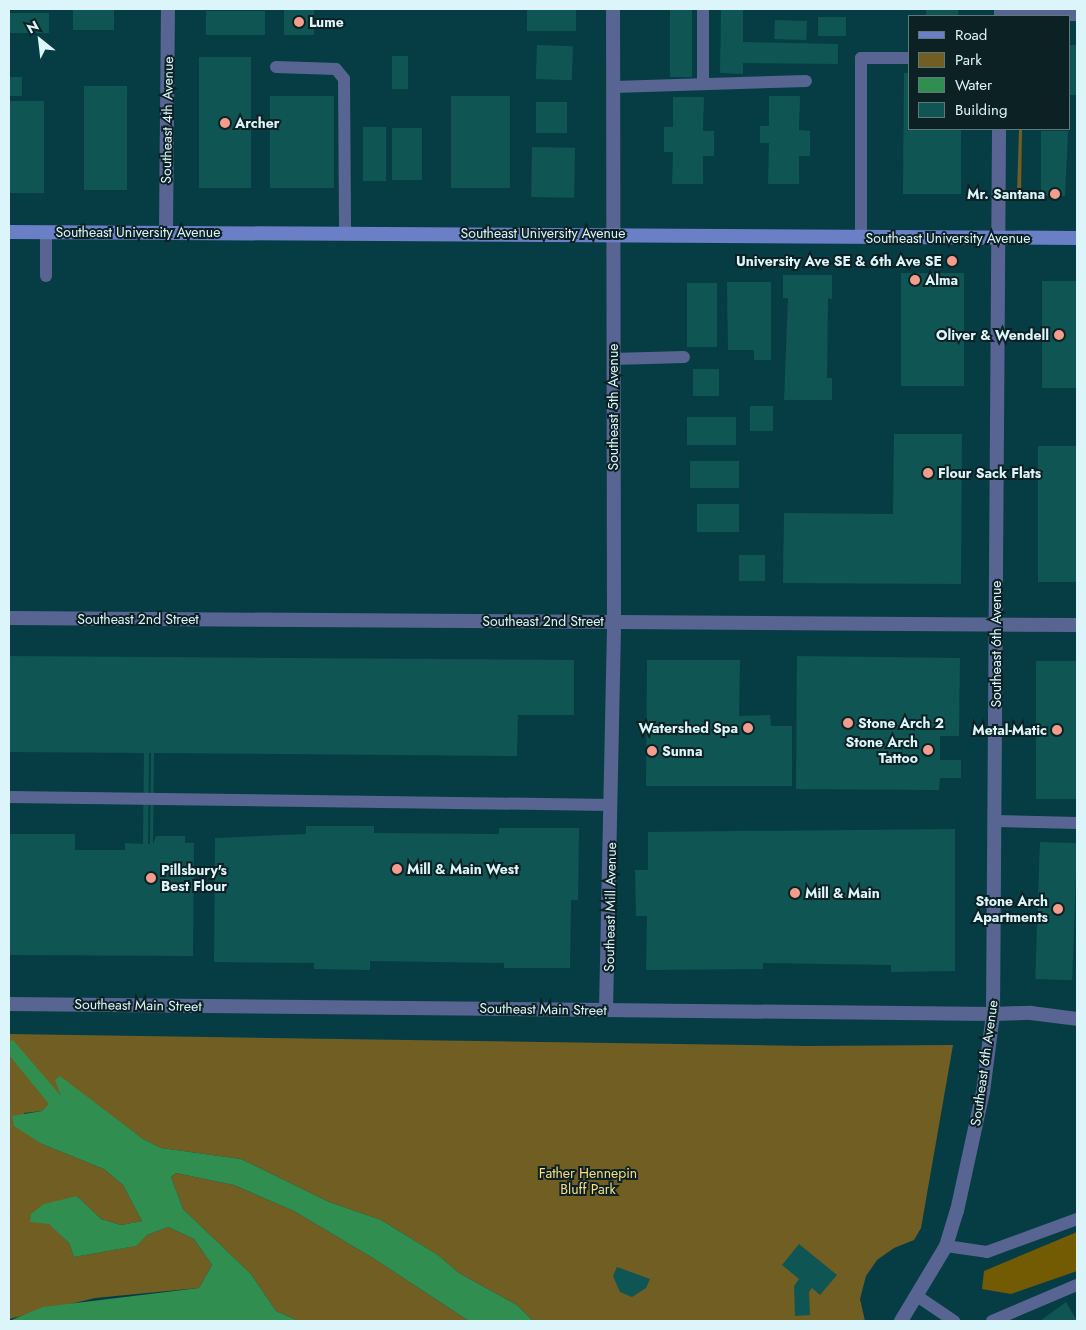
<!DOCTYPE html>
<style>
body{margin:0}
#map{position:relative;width:1086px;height:1330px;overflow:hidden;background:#063d45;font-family:Jost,sans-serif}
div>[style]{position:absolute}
.green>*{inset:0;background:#715e22}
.forest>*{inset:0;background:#725b02}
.water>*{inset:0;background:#308e50}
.building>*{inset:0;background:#0f5553;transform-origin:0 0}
.service>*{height:12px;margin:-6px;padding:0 6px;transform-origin:6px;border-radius:6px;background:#586592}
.minor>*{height:14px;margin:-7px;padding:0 7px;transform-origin:7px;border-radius:7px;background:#586592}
.tertiary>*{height:14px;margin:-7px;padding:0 7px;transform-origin:7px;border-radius:7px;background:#586592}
.secondary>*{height:14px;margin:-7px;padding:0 7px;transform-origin:7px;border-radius:7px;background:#6b7fc6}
.dots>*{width:14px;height:14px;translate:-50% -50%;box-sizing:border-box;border:2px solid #0c2124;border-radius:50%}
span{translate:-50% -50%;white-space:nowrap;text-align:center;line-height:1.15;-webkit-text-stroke:4px #0c2124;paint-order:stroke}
.poi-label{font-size:14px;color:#dcf5fa;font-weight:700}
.left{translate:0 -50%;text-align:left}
.right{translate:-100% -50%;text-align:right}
.street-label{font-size:14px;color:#dcf5fa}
.park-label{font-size:14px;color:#fcdd83}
.frame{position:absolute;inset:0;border:10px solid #dcf5fa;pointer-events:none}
.legend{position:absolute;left:908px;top:15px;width:162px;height:115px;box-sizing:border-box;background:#0c2124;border:1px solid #5f767a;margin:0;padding:6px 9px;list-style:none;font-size:15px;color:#dcf5fa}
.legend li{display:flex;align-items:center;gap:10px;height:25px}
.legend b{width:25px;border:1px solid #5f767a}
.north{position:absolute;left:15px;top:15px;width:50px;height:50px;-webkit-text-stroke:4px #0c2124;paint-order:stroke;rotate:331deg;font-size:14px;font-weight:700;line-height:20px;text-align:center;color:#dcf5fa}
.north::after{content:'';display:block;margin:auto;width:18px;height:22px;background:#dcf5fa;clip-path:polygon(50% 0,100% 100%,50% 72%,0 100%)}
</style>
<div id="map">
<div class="green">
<div style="clip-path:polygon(1019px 129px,1022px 129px,1021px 195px,1017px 194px)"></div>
<div style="clip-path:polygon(9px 1034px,806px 1046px,953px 1045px,921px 1228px,914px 1240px,894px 1248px,877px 1260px,866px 1276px,860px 1299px,865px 1321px,533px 1321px,517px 1305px,459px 1273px,438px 1255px,381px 1220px,329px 1202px,241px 1159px,161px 1148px,143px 1139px,60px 1077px,56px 1080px,63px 1094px,42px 1111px,24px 1113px,42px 1144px,104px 1169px,123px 1185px,142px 1221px,121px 1225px,101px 1219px,77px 1196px,49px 1223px,69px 1243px,74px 1257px,135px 1246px,147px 1235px,168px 1227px,194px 1239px,212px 1265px,199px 1288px,95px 1298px,9px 1319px)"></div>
<div style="clip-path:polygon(176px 1173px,234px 1185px,294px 1211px,373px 1258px,469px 1321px,299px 1321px,276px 1311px,251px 1274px,183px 1209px,171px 1177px)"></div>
</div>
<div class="forest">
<div style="clip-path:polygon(1077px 1232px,1077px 1271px,1011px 1294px,982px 1289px,984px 1271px)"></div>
</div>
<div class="water">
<div style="clip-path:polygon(13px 1040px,61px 1096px,55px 1080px,60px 1076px,143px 1139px,161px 1148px,241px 1159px,329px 1202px,381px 1220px,438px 1255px,459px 1273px,517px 1305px,533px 1321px,469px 1321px,373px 1258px,294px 1211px,234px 1185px,176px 1173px,171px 1177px,183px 1209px,251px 1274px,276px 1311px,299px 1321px,9px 1321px,43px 1307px,199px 1288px,212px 1265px,194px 1239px,168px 1227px,147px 1235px,136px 1246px,74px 1257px,69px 1243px,49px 1224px,30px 1222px,31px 1214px,44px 1204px,77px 1196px,101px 1219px,121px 1225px,142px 1221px,123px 1185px,104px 1169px,42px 1144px,14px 1126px,12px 1116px,42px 1111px,49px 1104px,9px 1055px,9px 1042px)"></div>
</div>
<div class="building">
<div style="left:73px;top:9px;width:41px;height:21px"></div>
<div style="left:284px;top:9px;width:30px;height:26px"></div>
<div style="left:527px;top:9px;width:49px;height:22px"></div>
<div style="clip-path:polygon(721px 9px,743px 9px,743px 42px,838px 44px,838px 64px,743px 63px,743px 74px,720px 73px)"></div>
<div style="left:926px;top:9px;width:32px;height:7px"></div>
<div style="left:670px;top:10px;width:22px;height:67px"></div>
<div style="left:206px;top:11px;width:59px;height:24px"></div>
<div style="left:9px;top:13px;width:40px;height:20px"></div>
<div style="left:818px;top:17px;width:28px;height:19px"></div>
<div style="left:775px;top:20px;width:32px;height:19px;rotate:2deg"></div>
<div style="left:537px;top:45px;width:36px;height:34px;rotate:2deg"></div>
<div style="left:1070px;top:45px;width:7px;height:50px"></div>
<div style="left:392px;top:56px;width:16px;height:33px"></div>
<div style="left:199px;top:57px;width:52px;height:131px"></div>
<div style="clip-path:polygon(904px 73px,910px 73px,910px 129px,961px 129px,961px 194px,903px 194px)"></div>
<div style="left:9px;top:77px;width:13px;height:19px"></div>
<div style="left:84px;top:86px;width:43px;height:104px"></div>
<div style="left:270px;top:96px;width:64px;height:92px"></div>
<div style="left:451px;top:96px;width:59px;height:92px"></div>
<div style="clip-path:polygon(769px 96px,800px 96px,799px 130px,810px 131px,810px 156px,799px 156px,799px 184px,768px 184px,769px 143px,760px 143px,760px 126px,769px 126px)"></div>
<div style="clip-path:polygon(673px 97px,704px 97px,703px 131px,714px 131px,714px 156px,703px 156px,703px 184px,672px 184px,673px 152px,664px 152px,664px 127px,673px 127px)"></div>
<div style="left:9px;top:101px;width:35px;height:92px"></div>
<div style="left:536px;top:102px;width:31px;height:31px"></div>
<div style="left:363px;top:127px;width:23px;height:54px"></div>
<div style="left:392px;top:128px;width:30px;height:52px"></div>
<div style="clip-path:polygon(1041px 131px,1068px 131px,1065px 196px,1046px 196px,1041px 192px)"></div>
<div style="left:532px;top:147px;width:43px;height:50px;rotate:1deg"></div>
<div style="left:901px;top:273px;width:63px;height:113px"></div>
<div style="clip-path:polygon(783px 275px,832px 275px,832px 299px,828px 298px,827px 378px,832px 378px,832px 400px,784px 400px,788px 298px,783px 298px)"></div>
<div style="left:1042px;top:281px;width:35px;height:107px"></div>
<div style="clip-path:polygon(727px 282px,771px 282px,771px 360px,754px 360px,754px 350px,728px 350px)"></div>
<div style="left:687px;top:283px;width:30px;height:64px"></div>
<div style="left:693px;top:369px;width:26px;height:27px"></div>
<div style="left:750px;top:406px;width:23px;height:25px"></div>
<div style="left:687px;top:417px;width:49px;height:28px"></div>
<div style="clip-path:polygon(894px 434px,962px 434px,961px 584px,783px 583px,784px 513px,893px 514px)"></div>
<div style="left:1038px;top:446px;width:39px;height:136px"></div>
<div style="left:690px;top:461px;width:49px;height:27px"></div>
<div style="left:697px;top:504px;width:42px;height:28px"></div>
<div style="left:739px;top:555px;width:26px;height:26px"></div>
<div style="clip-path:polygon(evenodd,9px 656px,574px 660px,574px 715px,518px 715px,517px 756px,154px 753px,153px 844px,156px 836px,185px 836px,185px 843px,194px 843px,193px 956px,9px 955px,9px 834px,75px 834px,75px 850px,125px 850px,125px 843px,143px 844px,144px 753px,9px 752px,9px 656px,149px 753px,151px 753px,150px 844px,148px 844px,149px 753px)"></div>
<div style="clip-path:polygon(797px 656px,960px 658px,959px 736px,940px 736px,940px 760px,961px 760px,961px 778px,940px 778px,939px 790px,796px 789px)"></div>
<div style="clip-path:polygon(647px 660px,740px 660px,739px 716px,770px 715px,771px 726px,792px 726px,792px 786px,646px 786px)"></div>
<div style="left:1036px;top:661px;width:41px;height:138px"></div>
<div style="clip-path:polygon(306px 826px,374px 826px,374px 833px,499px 834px,499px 828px,579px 828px,578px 900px,571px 900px,570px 968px,504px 968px,504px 963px,370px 961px,370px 970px,314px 969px,314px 963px,214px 962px,215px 838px,306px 834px)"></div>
<div style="clip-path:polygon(955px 829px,955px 971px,891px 972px,891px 965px,763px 963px,763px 969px,646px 970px,647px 916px,636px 916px,635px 870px,648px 870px,648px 832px)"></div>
<div style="left:1040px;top:842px;width:37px;height:137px;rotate:2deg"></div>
<div style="clip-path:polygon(799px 1244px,837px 1275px,820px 1295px,812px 1288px,809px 1292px,810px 1315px,795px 1316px,794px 1286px,799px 1279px,782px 1265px)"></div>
<div style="clip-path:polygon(617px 1267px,650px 1279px,646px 1288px,632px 1297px,620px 1292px,613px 1276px)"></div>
<div style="clip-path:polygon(1066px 1302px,1077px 1321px,1040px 1321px)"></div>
</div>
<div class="service">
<div style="left:1003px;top:16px;width:74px;rotate:-0.8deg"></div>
<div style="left:276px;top:67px;width:60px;rotate:1.9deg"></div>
<div style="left:336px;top:69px;width:13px;rotate:51deg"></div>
<div style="left:344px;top:79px;width:154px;rotate:89.6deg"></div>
<div style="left:703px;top:84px;width:75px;rotate:-90deg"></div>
<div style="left:614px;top:87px;width:192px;rotate:-1.8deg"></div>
<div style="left:861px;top:237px;width:179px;rotate:-90deg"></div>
<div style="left:861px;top:58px;width:49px"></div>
<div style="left:46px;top:276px;width:43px;rotate:-90deg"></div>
<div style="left:613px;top:359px;width:71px;rotate:-1.6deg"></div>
<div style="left:9px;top:797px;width:602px;rotate:0.76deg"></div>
<div style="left:995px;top:821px;width:82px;rotate:1.4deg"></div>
<div style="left:946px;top:1246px;width:41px;rotate:8.3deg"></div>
<div style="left:987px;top:1252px;width:96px;rotate:-20.1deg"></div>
<div style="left:917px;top:1296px;width:45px;rotate:34deg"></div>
<div style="left:992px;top:1321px;width:92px;rotate:-23deg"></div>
</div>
<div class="minor">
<div style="left:166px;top:232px;width:223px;rotate:-89.5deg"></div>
<div style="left:9px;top:618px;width:1068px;rotate:0.38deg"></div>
<div style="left:606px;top:1010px;width:388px;rotate:-88.8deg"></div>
<div style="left:614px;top:622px;width:613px;rotate:-90.09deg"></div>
<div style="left:901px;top:1321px;width:87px;rotate:-59deg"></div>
<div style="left:946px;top:1246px;width:37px;rotate:-73deg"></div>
<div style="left:957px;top:1211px;width:122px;rotate:-77.7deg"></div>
<div style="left:983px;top:1092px;width:79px;rotate:-82.7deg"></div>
<div style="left:993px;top:1014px;width:38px;rotate:-2deg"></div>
<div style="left:1031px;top:1013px;width:46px;rotate:7.4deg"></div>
</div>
<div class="tertiary">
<div style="left:1001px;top:9px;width:7px;rotate:90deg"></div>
<div style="left:9px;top:1004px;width:984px;rotate:0.58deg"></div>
<div style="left:993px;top:1014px;width:885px;rotate:-89.61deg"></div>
</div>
<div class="secondary">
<div style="left:9px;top:232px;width:1068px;rotate:0.32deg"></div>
</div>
<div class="dots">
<div style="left:299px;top:22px;background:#f49d8d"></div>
<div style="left:225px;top:123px;background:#f49d8d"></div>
<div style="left:1055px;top:194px;background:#f49d8d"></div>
<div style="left:952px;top:261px;background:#f49d8d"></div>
<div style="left:915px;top:280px;background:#f49d8d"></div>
<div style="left:1059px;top:335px;background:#f49d8d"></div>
<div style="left:928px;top:473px;background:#f49d8d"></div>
<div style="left:848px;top:723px;background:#f49d8d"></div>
<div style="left:748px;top:728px;background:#f49d8d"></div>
<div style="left:1057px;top:730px;background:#f49d8d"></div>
<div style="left:928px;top:750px;background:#f49d8d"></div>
<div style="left:652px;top:751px;background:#f49d8d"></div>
<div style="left:397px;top:869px;background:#f49d8d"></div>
<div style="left:151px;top:878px;background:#f49d8d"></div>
<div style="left:795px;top:893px;background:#f49d8d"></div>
<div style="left:1058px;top:909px;background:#f49d8d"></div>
</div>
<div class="poi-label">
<span class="left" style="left:309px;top:22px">Lume</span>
<span class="left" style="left:235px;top:123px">Archer</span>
<span class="right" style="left:1045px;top:194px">Mr. Santana</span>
<span class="right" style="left:942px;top:261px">University Ave SE &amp; 6th Ave SE</span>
<span class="left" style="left:925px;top:280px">Alma</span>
<span class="right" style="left:1049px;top:335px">Oliver &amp; Wendell</span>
<span class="left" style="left:938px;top:473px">Flour Sack Flats</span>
<span class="left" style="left:858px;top:723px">Stone Arch 2</span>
<span class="right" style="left:738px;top:728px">Watershed Spa</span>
<span class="right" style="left:1047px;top:730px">Metal-Matic</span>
<span class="right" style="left:918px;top:750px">Stone Arch<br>Tattoo</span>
<span class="left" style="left:662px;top:751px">Sunna</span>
<span class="left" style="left:407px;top:869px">Mill &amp; Main West</span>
<span class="left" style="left:161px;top:878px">Pillsbury's<br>Best Flour</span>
<span class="left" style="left:805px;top:893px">Mill &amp; Main</span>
<span class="right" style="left:1048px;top:909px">Stone Arch<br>Apartments</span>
</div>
<div class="street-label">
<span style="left:167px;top:120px;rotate:-89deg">Southeast 4th Avenue</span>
<span style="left:138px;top:232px">Southeast University Avenue</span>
<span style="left:543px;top:233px">Southeast University Avenue</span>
<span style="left:948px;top:238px">Southeast University Avenue</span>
<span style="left:613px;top:407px;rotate:-90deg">Southeast 5th Avenue</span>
<span style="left:138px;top:619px">Southeast 2nd Street</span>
<span style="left:543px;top:621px">Southeast 2nd Street</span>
<span style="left:996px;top:644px;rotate:-90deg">Southeast 6th Avenue</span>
<span style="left:610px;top:907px;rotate:-89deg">Southeast Mill Avenue</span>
<span style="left:138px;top:1005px;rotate:1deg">Southeast Main Street</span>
<span style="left:543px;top:1009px;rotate:1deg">Southeast Main Street</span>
<span style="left:984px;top:1063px;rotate:-82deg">Southeast 6th Avenue</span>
</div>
<div class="park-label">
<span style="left:588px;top:1181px">Father Hennepin<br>Bluff Park</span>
</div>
<div class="frame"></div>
<ul class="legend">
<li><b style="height:6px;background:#6b7fc6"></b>Road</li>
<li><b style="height:14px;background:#715e22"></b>Park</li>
<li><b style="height:14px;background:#308e50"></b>Water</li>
<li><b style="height:14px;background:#0f5553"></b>Building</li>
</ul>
<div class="north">N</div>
</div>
